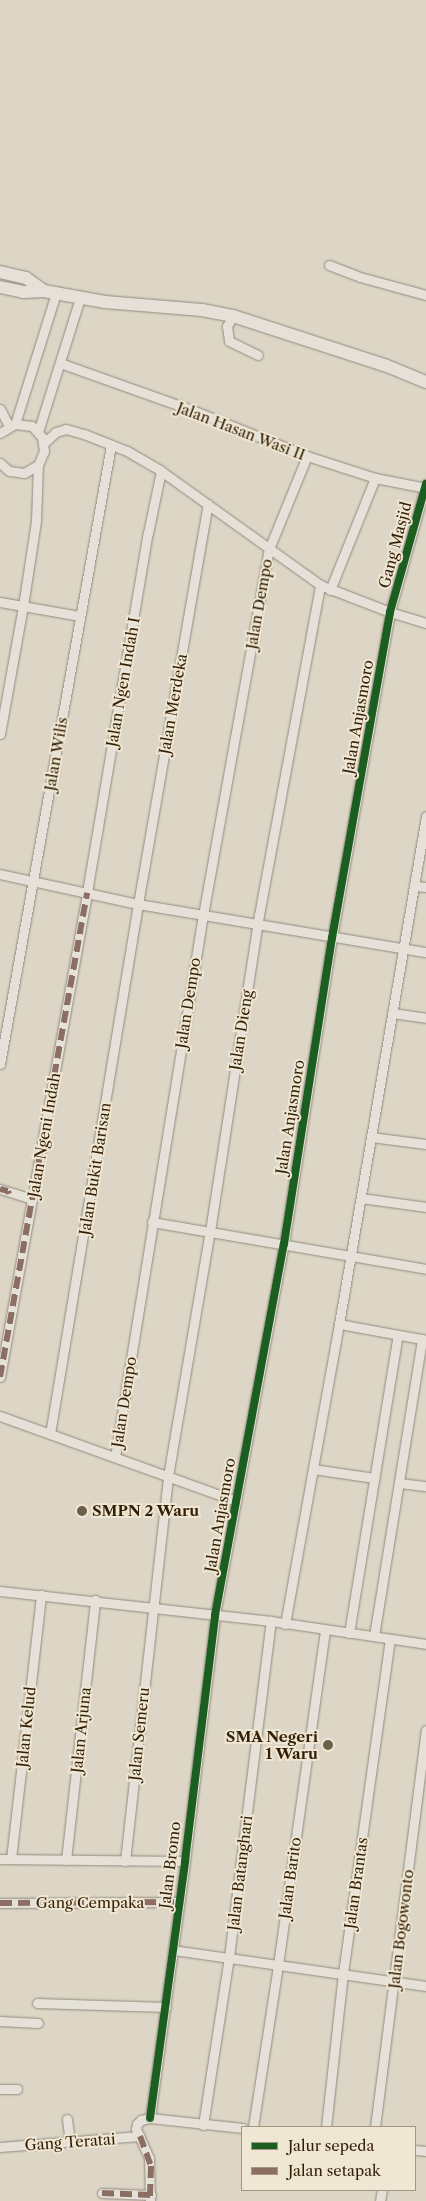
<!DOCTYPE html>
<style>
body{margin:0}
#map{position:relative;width:426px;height:2201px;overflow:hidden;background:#ddd6c6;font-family:"Libre Caslon Text",serif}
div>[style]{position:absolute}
.roads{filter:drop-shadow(0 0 1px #918a7d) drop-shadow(0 0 1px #918a7d)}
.street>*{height:9px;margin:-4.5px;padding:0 4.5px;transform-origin:4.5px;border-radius:4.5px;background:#e5e1d9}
.secondary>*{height:12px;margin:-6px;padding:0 6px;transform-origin:6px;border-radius:6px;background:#e5e1d9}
.quiet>*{height:6px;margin-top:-3px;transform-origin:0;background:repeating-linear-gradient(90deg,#8d6e63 0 12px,transparent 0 18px)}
.cycleway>*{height:8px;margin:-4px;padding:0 4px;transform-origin:4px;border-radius:4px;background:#1b5e20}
.dots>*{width:14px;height:14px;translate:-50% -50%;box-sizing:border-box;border:2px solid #efe6d3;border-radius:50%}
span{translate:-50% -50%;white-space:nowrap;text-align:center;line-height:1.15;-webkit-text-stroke:4px #efe6d3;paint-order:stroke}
.street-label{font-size:15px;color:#331f06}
.poi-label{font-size:15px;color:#331f06;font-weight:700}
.left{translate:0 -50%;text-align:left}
.right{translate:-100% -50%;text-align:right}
.legend{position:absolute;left:241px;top:2126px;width:175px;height:65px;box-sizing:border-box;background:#efe6d3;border:1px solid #a49681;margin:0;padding:6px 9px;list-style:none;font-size:15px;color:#331f06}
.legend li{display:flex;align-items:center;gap:10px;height:25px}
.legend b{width:25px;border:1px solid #a49681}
</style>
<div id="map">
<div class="roads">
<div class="street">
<div style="left:329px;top:265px;width:33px;rotate:21deg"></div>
<div style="left:360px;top:277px;width:68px;rotate:15.3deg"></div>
<div style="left:233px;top:316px;width:12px;rotate:121deg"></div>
<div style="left:227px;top:326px;width:15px;rotate:82deg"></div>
<div style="left:229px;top:341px;width:32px;rotate:26deg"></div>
<div style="left:60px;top:363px;width:140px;rotate:19.6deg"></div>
<div style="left:192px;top:410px;width:124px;rotate:21.8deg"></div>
<div style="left:307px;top:456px;width:71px;rotate:17.9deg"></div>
<div style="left:375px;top:478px;width:52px;rotate:11.1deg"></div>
<div style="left:0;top:409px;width:19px;rotate:62deg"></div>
<div style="left:15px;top:424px;width:137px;rotate:-72.6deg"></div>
<div style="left:38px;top:432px;width:140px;rotate:-72.6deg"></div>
<div style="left:0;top:433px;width:17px;rotate:-31deg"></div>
<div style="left:15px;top:424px;width:17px;rotate:7deg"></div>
<div style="left:32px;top:426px;width:15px;rotate:48deg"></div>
<div style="left:42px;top:437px;width:14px;rotate:82deg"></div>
<div style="left:44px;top:451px;width:15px;rotate:113deg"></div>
<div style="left:38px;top:465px;width:16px;rotate:150deg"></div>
<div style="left:24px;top:473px;width:15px;rotate:-172deg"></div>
<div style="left:9px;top:471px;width:12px;rotate:-138deg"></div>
<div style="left:44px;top:443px;width:16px;rotate:-43deg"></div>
<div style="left:56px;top:432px;width:10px;rotate:-17deg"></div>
<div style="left:66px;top:429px;width:19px;rotate:16deg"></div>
<div style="left:84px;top:434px;width:46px;rotate:21.6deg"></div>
<div style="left:127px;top:451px;width:39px;rotate:30deg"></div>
<div style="left:161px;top:471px;width:196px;rotate:35.6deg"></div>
<div style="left:320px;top:585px;width:75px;rotate:21.1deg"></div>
<div style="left:390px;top:612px;width:38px;rotate:17deg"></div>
<div style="left:330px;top:590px;width:121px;rotate:-68.1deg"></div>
<div style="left:0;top:602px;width:80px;rotate:10deg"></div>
<div style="left:0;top:734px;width:130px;rotate:-79.8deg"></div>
<div style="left:23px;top:606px;width:86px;rotate:-81.3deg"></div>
<div style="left:36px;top:521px;width:56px;rotate:-88deg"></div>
<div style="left:0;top:874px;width:141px;rotate:12.3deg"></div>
<div style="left:138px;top:904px;width:292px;rotate:9.5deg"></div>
<div style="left:415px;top:886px;width:11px;rotate:5deg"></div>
<div style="left:392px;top:1013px;width:34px;rotate:8deg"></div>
<div style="left:0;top:1064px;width:629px;rotate:-79.83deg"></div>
<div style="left:371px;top:1137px;width:55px;rotate:7.3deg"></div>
<div style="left:0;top:1189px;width:34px;rotate:17deg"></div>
<div style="left:361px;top:1198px;width:66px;rotate:7.9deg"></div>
<div style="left:152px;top:1222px;width:278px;rotate:9.7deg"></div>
<div style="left:339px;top:1324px;width:515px;rotate:-80.28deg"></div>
<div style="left:0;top:1377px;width:499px;rotate:-79.8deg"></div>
<div style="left:88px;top:886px;width:358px;rotate:-80.4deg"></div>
<div style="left:148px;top:533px;width:63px;rotate:-78.2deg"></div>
<div style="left:0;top:1416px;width:251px;rotate:19.8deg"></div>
<div style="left:50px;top:1434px;width:537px;rotate:-80.57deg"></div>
<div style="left:138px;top:904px;width:406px;rotate:-80.1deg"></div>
<div style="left:115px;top:1457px;width:549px;rotate:-80.78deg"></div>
<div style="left:203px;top:915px;width:372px;rotate:-79.8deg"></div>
<div style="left:269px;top:549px;width:100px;rotate:-67.8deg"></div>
<div style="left:313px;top:1469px;width:62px;rotate:8.4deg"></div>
<div style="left:400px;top:1483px;width:26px;rotate:7deg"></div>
<div style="left:0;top:1591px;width:273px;rotate:6.3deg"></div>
<div style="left:271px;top:1621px;width:157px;rotate:8.4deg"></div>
<div style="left:285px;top:1624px;width:305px;rotate:-79.8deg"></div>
<div style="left:339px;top:1324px;width:88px;rotate:10.4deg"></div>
<div style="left:349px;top:1633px;width:302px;rotate:-80.7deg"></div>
<div style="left:374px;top:1636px;width:301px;rotate:-80.8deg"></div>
<div style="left:0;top:1859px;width:185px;rotate:0.6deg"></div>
<div style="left:11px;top:1859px;width:266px;rotate:-83.5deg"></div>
<div style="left:66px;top:1860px;width:262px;rotate:-83.6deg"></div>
<div style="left:125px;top:1861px;width:387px;rotate:-83.6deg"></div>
<div style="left:168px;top:1476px;width:249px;rotate:-80.3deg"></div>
<div style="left:210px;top:1231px;width:320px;rotate:-81.2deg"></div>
<div style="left:259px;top:915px;width:336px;rotate:-79.5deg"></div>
<div style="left:0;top:1903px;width:179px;rotate:-0.3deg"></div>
<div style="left:173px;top:1950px;width:256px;rotate:8.1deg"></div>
<div style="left:37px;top:2003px;width:129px;rotate:1.8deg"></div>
<div style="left:0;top:2021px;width:38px;rotate:3deg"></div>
<div style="left:0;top:2089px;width:17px"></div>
<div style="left:150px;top:2118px;width:259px;rotate:-82.2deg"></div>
<div style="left:185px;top:1861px;width:248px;rotate:-83deg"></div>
<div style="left:215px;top:1615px;width:377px;rotate:-79.5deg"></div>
<div style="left:284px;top:1244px;width:310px;rotate:-81.1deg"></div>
<div style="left:332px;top:938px;width:331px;rotate:-79.9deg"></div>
<div style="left:390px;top:612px;width:133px;rotate:-74.3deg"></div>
<div style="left:67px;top:2119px;width:24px;rotate:83deg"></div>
<div style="left:203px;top:2125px;width:170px;rotate:-81.2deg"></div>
<div style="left:229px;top:1957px;width:339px;rotate:-82.9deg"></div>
<div style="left:253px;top:2127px;width:164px;rotate:-81.2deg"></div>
<div style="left:278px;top:1965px;width:339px;rotate:-82deg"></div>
<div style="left:326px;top:2127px;width:155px;rotate:-83.7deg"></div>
<div style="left:343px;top:1973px;width:337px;rotate:-82deg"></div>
<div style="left:375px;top:2127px;width:400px;rotate:-82.7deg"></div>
<div style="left:0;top:2147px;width:140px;rotate:-4.5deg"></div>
<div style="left:415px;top:2150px;width:11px;rotate:5deg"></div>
<div style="left:102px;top:2193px;width:49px;rotate:2.3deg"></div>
<div style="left:150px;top:2201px;width:43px;rotate:-91.3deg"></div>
<div style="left:149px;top:2158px;width:32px;rotate:-114deg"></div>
<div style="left:136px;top:2129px;width:5px;rotate:-79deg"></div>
<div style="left:137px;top:2124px;width:6px;rotate:-45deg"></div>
<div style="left:141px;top:2120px;width:9px;rotate:-13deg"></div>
<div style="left:150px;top:2118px;width:93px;rotate:6.2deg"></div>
<div style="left:380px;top:2201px;width:11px;rotate:-80deg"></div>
</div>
<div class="secondary">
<div style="left:0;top:272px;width:27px;rotate:13deg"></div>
<div style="left:26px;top:278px;width:22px;rotate:36deg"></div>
<div style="left:0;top:287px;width:24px;rotate:12deg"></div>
<div style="left:23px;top:292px;width:21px;rotate:-3deg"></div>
<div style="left:44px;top:291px;width:62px;rotate:10.2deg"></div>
<div style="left:105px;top:302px;width:97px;rotate:4.7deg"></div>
<div style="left:202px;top:310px;width:32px;rotate:11deg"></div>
<div style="left:233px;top:316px;width:162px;rotate:18deg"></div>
<div style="left:387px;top:366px;width:42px;rotate:22.3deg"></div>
</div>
</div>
<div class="quiet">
<div style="left:0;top:1189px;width:8px;rotate:14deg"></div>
<div style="left:8px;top:1191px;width:3px;rotate:72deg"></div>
<div style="left:0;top:1377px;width:492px;rotate:-79.8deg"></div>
<div style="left:0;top:1903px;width:179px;rotate:-0.3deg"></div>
<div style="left:140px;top:2136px;width:32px;rotate:70deg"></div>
<div style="left:151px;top:2166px;width:35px;rotate:92deg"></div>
<div style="left:102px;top:2193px;width:49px;rotate:2.3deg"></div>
</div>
<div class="cycleway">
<div style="left:150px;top:2118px;width:259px;rotate:-82.2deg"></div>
<div style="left:185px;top:1861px;width:248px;rotate:-83deg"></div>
<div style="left:215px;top:1615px;width:377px;rotate:-79.5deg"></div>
<div style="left:284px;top:1244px;width:310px;rotate:-81.1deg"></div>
<div style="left:332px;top:938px;width:331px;rotate:-79.9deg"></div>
<div style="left:390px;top:612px;width:133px;rotate:-74.3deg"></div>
</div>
<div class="dots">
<div style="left:82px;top:1511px;background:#6e5f49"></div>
<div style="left:328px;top:1745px;background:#6e5f49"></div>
</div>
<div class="street-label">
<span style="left:241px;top:431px;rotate:21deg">Jalan Hasan Wasi II</span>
<span style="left:395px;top:545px;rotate:-75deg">Gang Masjid</span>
<span style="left:259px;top:604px;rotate:-80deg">Jalan Dempo</span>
<span style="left:123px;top:682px;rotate:-80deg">Jalan Ngen Indah I</span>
<span style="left:173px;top:704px;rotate:-80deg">Jalan Merdeka</span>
<span style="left:358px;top:717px;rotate:-80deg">Jalan Anjasmoro</span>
<span style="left:56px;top:754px;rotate:-80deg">Jalan Wilis</span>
<span style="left:188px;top:1003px;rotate:-81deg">Jalan Dempo</span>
<span style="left:241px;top:1030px;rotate:-81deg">Jalan Dieng</span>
<span style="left:290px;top:1117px;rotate:-81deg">Jalan Anjasmoro</span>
<span style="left:44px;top:1135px;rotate:-80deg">Jalan Ngeni Indah</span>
<span style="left:95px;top:1169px;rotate:-81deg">Jalan Bukit Barisan</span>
<span style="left:124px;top:1402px;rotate:-81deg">Jalan Dempo</span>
<span style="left:220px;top:1515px;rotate:-80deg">Jalan Anjasmoro</span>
<span style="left:26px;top:1727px;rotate:-84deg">Jalan Kelud</span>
<span style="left:81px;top:1730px;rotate:-84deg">Jalan Arjuna</span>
<span style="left:139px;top:1734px;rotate:-84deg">Jalan Semeru</span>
<span style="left:170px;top:1865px;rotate:-83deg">Jalan Bromo</span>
<span style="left:240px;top:1873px;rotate:-83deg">Jalan Batanghari</span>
<span style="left:290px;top:1878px;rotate:-82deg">Jalan Barito</span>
<span style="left:356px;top:1883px;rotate:-82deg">Jalan Brantas</span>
<span style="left:90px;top:1903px">Gang Cempaka</span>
<span style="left:401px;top:1929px;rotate:-83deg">Jalan Bogowonto</span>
<span style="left:70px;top:2142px;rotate:-4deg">Gang Teratai</span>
</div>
<div class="poi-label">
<span class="left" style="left:92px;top:1511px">SMPN 2 Waru</span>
<span class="right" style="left:318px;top:1745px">SMA Negeri<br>1 Waru</span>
</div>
<ul class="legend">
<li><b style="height:6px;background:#1b5e20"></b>Jalur sepeda</li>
<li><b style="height:6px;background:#8d6e63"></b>Jalan setapak</li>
</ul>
</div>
